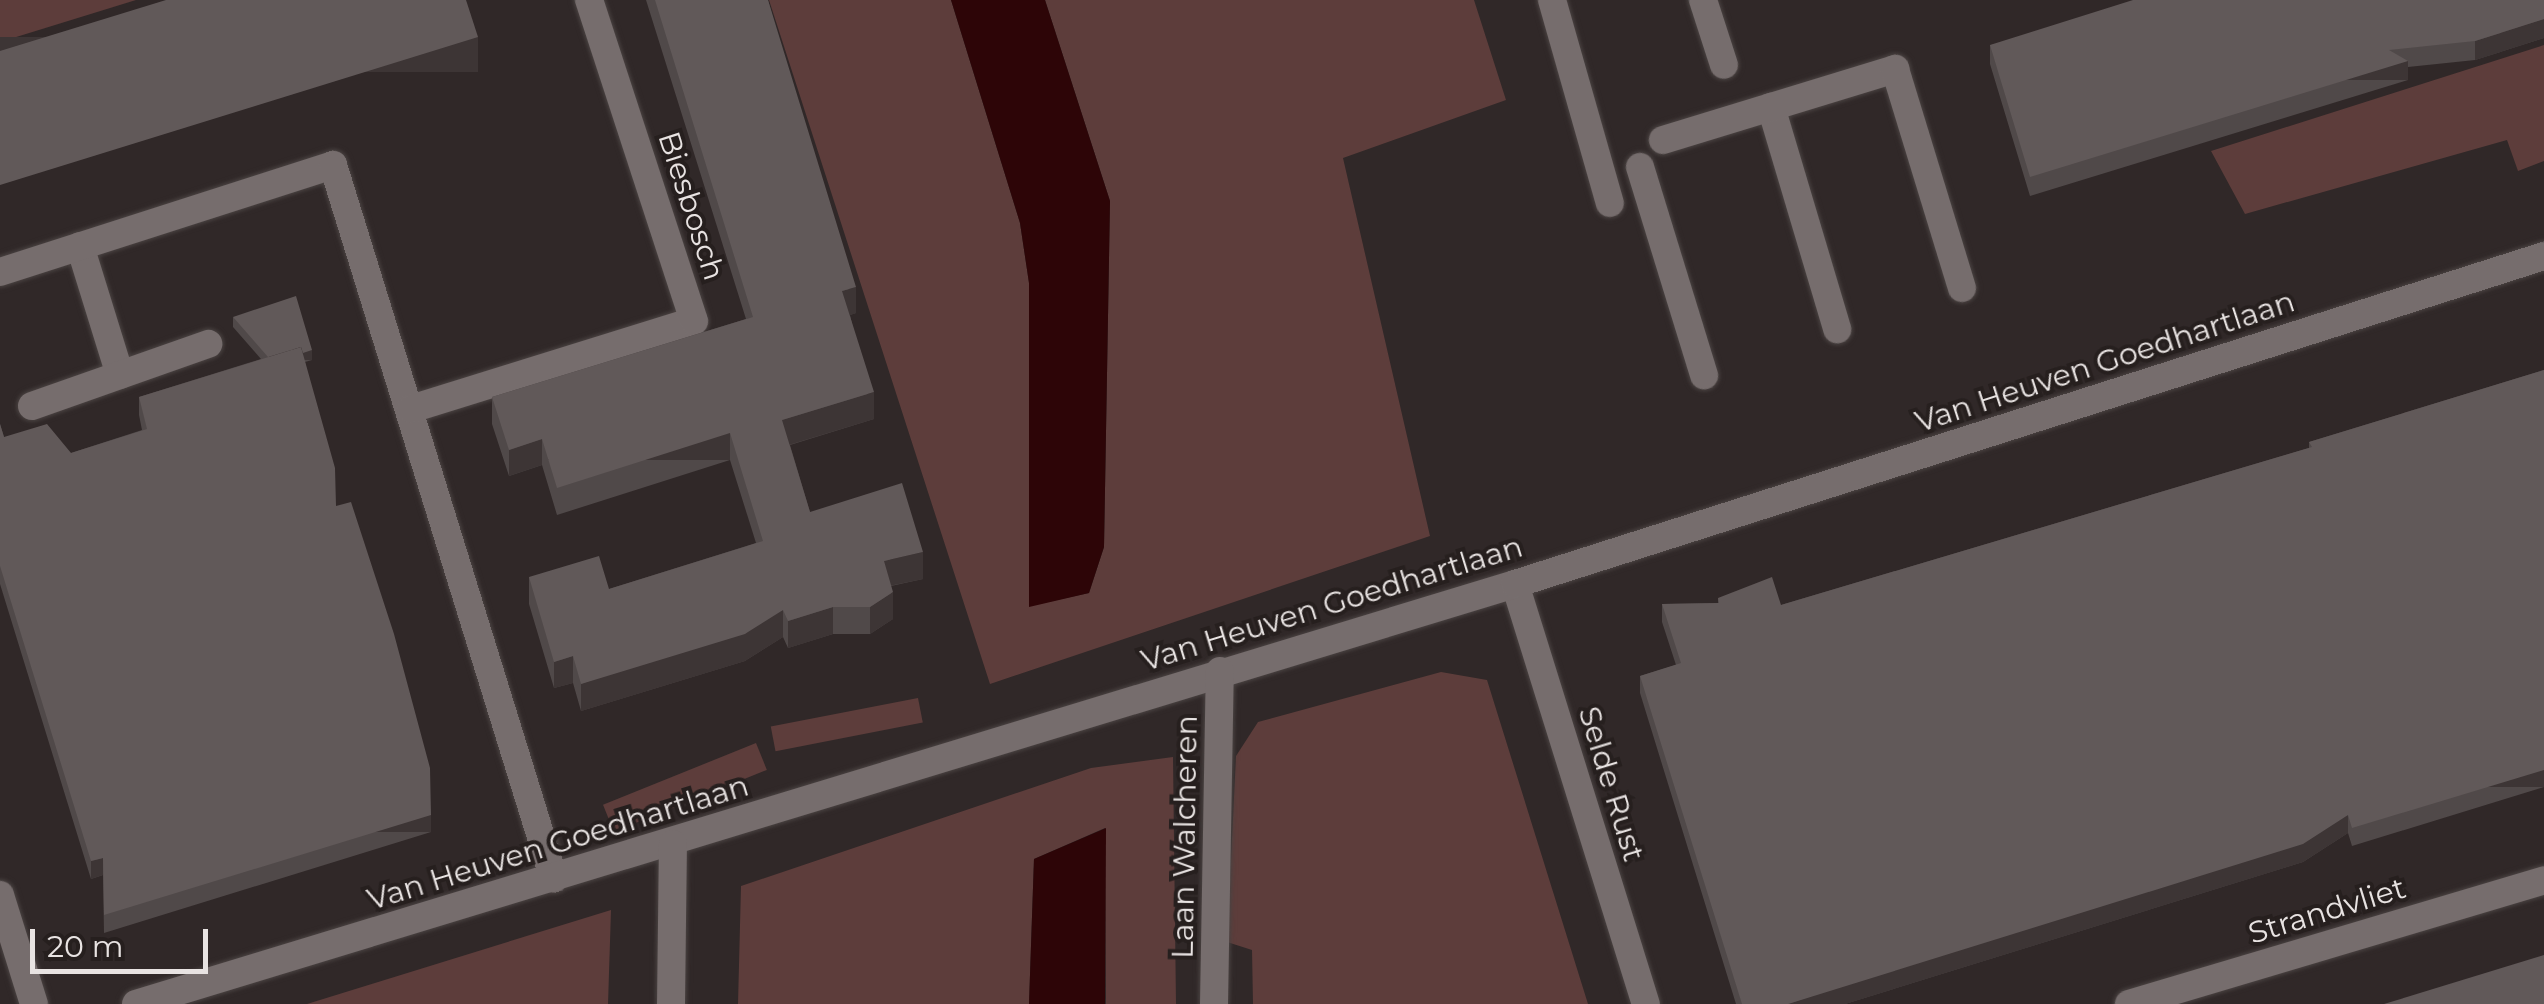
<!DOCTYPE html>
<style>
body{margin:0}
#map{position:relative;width:2544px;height:1004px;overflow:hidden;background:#302828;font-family:Montserrat,sans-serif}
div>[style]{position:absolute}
.green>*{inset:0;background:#5d3d3b;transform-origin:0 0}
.water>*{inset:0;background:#2d0507}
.roads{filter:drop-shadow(0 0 2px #4a4342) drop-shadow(0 0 2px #4a4342)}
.service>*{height:28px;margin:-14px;padding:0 14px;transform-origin:14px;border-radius:14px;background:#766d6d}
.minor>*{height:28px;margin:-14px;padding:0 14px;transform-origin:14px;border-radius:14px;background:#766d6d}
.wall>*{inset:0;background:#504949}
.shaded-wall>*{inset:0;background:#3d3535;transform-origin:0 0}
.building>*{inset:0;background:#615959}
span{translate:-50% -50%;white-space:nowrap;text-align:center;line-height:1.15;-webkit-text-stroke:8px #261f1e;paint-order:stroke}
.street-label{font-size:30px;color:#e8e3e2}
.scale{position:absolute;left:30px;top:929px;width:178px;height:45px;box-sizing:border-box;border:5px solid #e8e3e2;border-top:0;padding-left:12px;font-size:30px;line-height:35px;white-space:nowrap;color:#e8e3e2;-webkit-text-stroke:8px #261f1e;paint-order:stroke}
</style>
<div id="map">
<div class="green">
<div style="clip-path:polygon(0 0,136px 0,0 42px)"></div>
<div style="clip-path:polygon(769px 0,951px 0,1020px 223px,1029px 283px,1029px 606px,1089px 593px,1104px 547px,1110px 201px,1045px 0,1474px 0,1506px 100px,1343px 158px,1430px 536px,990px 684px)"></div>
<div style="clip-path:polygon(2544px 45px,2544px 161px,2518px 171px,2507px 140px,2245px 214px,2211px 151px)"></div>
<div style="clip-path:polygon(1441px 672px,1487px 680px,1588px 1004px,1253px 1004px,1252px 950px,1227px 942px,1236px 756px,1258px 722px)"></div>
<div style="left:918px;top:698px;width:25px;height:150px;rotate:79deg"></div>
<div style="left:756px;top:743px;width:29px;height:165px;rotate:68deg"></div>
<div style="clip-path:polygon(1173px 757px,1176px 1004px,1106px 1004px,1105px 828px,1034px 859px,1029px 1004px,738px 1004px,741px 886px,1091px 768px)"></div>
<div style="clip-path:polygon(611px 910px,608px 1004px,307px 1004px)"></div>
</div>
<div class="water">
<div style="clip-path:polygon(951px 0,1045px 0,1110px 201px,1104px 547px,1089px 593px,1029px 607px,1029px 283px,1020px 223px)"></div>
<div style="clip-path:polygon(1106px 828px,1105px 1004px,1029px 1004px,1034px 859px)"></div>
</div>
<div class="roads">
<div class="service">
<div style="left:1552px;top:0;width:211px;rotate:74.1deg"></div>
<div style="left:1703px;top:0;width:68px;rotate:72.1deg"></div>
<div style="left:1771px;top:107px;width:232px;rotate:73.4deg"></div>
<div style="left:1663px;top:140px;width:243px;rotate:-17deg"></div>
<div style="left:1895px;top:69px;width:229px;rotate:73deg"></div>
<div style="left:1640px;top:167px;width:218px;rotate:72.9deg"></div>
<div style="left:80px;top:246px;width:135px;rotate:72.8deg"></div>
<div style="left:32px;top:406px;width:187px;rotate:-19.4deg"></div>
</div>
<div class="minor">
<div style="left:0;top:272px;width:350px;rotate:-17.8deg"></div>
<div style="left:333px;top:165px;width:747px;rotate:72.8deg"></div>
<div style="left:411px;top:409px;width:296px;rotate:-17.3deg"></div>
<div style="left:694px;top:321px;width:338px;rotate:-108.1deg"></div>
<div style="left:1515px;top:584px;width:440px;rotate:72.7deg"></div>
<div style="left:0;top:895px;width:114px;rotate:72.7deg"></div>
<div style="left:136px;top:1004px;width:1442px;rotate:-16.94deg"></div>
<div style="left:1515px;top:584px;width:1080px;rotate:-17.68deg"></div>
<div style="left:671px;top:1004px;width:160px;rotate:-89.3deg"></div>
<div style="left:1214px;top:1004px;width:333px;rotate:-89deg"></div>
<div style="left:2129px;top:1004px;width:433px;rotate:-16.6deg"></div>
</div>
</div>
<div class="wall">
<div style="clip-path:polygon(646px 0,768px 0,856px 313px,850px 315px,874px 419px,790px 445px,810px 512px,923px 579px,891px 586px,893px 619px,870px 634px,833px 634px,788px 648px,783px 637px,745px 661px,581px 711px,573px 683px,554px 688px,529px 604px,529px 577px,609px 589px,756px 543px,730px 460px,557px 515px,542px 465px,509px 476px,492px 424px,492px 397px,746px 319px)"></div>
<div style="clip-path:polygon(2544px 0,2544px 38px,2475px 60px,2408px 67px,2408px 80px,2030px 196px,1990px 64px,1990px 45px)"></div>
<div style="clip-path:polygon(233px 317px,312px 360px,305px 362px,336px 506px,431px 832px,104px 933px,103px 875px,91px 879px,0 584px,0 424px,4px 437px,71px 453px,142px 430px,139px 415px,139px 397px,261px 359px,233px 327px)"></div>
<div style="clip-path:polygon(2544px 370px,2544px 787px,2352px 846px,2348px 833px,2303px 862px,1845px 1004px,1736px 1004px,1640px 693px,1640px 676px,1676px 665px,1662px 622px,1662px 604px,1718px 603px,1718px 598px,1781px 605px,2309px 448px,2309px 442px)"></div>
</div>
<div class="shaded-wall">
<div style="clip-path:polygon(2544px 19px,2544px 38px,2475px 60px,2475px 41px)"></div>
<div style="left:478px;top:37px;width:35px;height:500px;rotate:90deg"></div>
<div style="left:2408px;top:61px;width:19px;height:395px;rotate:90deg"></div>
<div style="clip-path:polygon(856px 287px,856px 313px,842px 318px,842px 291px)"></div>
<div style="left:312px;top:350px;width:10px;height:43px;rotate:90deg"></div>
<div style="clip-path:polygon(874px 392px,874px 419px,782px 447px,782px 420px)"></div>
<div style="left:730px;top:433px;width:27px;height:182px;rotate:90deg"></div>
<div style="clip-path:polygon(542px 439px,542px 465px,509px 476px,509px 450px)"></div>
<div style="clip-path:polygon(923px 552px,923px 579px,884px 587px,884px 561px)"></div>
<div style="clip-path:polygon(893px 592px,893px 619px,870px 634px,870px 607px)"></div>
<div style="clip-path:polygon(833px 607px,833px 634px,788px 648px,788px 621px)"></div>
<div style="clip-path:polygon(783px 610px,783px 637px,745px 661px,581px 711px,581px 684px)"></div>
<div style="clip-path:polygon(573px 656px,573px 683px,554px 688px,554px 662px)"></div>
<div style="left:2544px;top:770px;width:17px;height:201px;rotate:90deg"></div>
<div style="left:431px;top:815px;width:17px;height:342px;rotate:90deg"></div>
<div style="clip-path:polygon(2348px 815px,2348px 833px,2303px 862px,1845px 1004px,1788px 1004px)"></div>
<div style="clip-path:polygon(103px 858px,103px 875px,91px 879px,91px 861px)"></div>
</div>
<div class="building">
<div style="clip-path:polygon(166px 0,466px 0,478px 37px,0 185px,0 51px)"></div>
<div style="clip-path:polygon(655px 0,768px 0,856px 287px,842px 291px,874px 392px,782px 420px,810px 512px,902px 483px,923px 552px,884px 561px,893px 592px,870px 607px,833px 607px,788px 621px,783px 610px,745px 634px,581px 684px,573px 656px,554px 662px,529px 577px,599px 556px,609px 589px,763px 541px,730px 433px,557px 488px,542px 439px,509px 450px,492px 397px,753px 317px)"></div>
<div style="clip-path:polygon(2133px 0,2544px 0,2544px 19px,2475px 41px,2389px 50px,2408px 61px,2030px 177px,1990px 45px)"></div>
<div style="clip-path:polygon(296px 296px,312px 350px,303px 353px,301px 347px,268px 357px,233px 317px)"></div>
<div style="clip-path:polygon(301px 347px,335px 468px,336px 506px,351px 502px,394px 634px,430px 768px,431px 815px,104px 915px,103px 858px,91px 861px,0 566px,0 424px,4px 437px,47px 424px,71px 453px,147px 429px,139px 397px)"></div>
<div style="clip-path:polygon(2544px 370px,2544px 770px,2352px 828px,2348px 815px,2303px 844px,1788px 1004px,1742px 1004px,1640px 676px,1681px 663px,1662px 604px,1719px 603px,1718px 598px,1772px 577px,1781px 605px,2312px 447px,2309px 442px)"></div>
<div style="clip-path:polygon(2544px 955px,2544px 1004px,2384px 1004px)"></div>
</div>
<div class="street-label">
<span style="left:691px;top:206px;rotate:72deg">Biesbosch</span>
<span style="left:2105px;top:362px;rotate:-18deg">Van Heuven Goedhartlaan</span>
<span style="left:1332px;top:604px;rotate:-17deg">Van Heuven Goedhartlaan</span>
<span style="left:1611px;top:784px;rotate:73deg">Selde Rust</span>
<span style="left:1185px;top:837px;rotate:-89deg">Laan Walcheren</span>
<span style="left:558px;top:843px;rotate:-17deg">Van Heuven Goedhartlaan</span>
<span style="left:2327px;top:911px;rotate:-17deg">Strandvliet</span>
</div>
<div class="scale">20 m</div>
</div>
